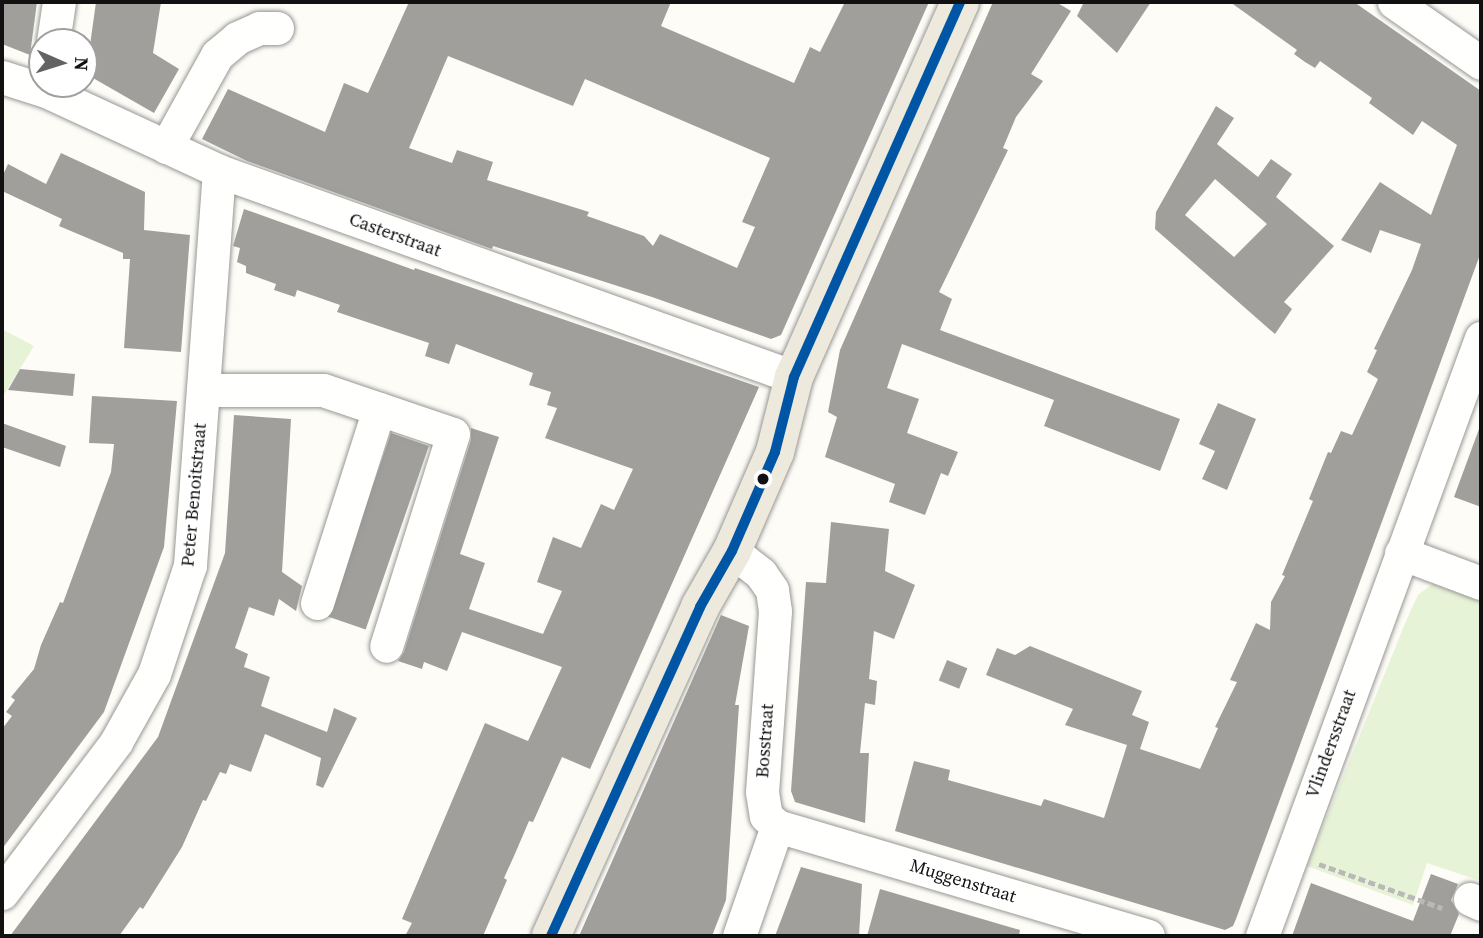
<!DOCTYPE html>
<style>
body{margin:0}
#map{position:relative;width:1483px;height:938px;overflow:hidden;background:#fdfcf7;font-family:"Source Serif 4",serif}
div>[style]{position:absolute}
.green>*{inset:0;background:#e7f3d7}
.building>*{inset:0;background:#a19f9c;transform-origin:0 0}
.path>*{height:4.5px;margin-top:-2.25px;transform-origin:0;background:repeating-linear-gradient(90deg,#b9b9b8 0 7px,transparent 0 10.5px)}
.roads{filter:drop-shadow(0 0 2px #979795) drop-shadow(0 0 2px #979795)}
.minor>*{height:33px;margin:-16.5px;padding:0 16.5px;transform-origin:16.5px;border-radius:16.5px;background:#fffffe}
.major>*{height:38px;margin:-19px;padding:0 19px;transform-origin:19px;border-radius:19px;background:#ede9dc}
.bus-1>*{height:10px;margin:-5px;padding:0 5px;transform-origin:5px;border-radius:5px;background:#0056a4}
.dots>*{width:19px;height:19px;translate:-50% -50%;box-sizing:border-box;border:4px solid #fff;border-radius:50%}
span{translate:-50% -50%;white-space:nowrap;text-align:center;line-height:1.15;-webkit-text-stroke:7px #fff;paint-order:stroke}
.street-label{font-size:18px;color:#111}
.frame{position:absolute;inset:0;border:4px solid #111;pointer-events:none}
.north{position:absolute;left:28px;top:28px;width:70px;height:70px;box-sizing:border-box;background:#fff;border:2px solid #a0a0a0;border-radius:50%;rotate:93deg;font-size:19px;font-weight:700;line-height:28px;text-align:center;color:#111}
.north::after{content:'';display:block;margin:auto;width:24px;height:32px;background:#646362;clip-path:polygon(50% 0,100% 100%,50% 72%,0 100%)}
</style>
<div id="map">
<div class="green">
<div style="clip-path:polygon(2px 329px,34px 346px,2px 398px)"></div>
<div style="clip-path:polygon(1435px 582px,1481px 597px,1481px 881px,1427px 863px,1413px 905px,1307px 866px,1406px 621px,1418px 595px)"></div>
</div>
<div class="building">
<div style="clip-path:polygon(2px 2px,37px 2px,30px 55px,2px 44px)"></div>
<div style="clip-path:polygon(96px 2px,161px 2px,153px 53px,179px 69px,154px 113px,86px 74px)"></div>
<div style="clip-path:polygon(evenodd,409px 2px,671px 2px,661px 26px,794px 83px,810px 47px,820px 52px,845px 2px,929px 2px,781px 335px,771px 339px,652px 297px,493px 246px,492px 249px,247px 161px,202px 139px,228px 89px,325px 132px,344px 83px,368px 93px,409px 2px,448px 56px,573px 106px,585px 79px,770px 158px,742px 222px,755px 227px,737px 268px,660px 234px,653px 246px,644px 236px,587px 216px,589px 212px,487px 180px,493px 162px,457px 150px,452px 163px,409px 148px,448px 56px)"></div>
<div style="clip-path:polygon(993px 2px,1056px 2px,1071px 11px,1031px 74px,1043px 81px,1016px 117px,1003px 148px,1008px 150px,939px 292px,952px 299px,940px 330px,1180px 419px,1160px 471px,1044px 426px,1054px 400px,902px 344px,887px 388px,919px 399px,907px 433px,958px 452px,948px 476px,941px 473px,925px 515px,889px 502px,895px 484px,825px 457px,837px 417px,828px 412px,840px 350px)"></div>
<div style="clip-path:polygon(1084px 2px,1151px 2px,1117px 53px,1077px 16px)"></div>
<div style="clip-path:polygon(1230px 2px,1354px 2px,1481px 91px,1481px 252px,1236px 919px,1233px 926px,1225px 930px,895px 831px,914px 761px,950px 770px,948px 780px,1041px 806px,1044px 799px,1104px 818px,1127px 745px,1065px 725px,1073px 709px,986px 675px,997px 648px,1015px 655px,1030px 646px,1142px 691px,1132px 715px,1149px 722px,1140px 749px,1200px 769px,1218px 728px,1215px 727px,1237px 682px,1230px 680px,1256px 623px,1270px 630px,1271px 602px,1285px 576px,1282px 575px,1313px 501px,1309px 499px,1328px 452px,1331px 453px,1341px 431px,1352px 435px,1378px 379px,1367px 372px,1377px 350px,1374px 349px,1412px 270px,1421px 244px,1380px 230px,1371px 253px,1341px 240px,1380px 182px,1431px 215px,1457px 145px,1422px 121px,1413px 135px,1369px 103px,1372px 98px,1320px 61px,1315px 68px,1305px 62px,1294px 54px,1297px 50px)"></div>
<div style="clip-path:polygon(evenodd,1216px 106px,1234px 118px,1217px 144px,1258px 177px,1271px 159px,1292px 174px,1276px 197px,1334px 246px,1284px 302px,1292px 309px,1275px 334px,1155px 229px,1156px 212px,1216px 106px,1215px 179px,1267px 224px,1234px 257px,1185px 215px,1215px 179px)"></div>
<div style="clip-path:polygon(61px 153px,145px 192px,144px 230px,190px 235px,181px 352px,124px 348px,130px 259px,123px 259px,123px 253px,59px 226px,62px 219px,2px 191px,2px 177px,8px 164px,46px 184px)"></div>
<div style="clip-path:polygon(244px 209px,414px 270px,415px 268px,759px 387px,590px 769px,562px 757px,533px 822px,529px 821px,514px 856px,504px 878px,507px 880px,483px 936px,405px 936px,412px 923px,402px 919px,485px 723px,528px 741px,562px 667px,462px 632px,447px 671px,424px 662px,422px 669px,398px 661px,404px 652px,471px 440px,471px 428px,499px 437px,460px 554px,485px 563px,469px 609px,543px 634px,562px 591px,537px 582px,553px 537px,581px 548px,601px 504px,614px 510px,633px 469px,545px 438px,557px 408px,547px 405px,551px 392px,529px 385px,533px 373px,456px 344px,449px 364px,425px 356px,429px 343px,337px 312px,340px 305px,297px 290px,295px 297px,274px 290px,276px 284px,246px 273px,246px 266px,237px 262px,240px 248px,233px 246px)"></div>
<div style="clip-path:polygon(20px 369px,75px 374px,73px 396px,8px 390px)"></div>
<div style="clip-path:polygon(92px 396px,177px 401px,164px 547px,104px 712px,2px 849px,2px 729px,12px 716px,6px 712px,15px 700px,11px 697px,34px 669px,41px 645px,60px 602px,63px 603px,111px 472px,114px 444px,89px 443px)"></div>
<div style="clip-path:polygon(1218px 403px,1256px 419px,1227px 490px,1202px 479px,1215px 451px,1199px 444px)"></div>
<div style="clip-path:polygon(234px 415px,291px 419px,282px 572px,302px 586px,296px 611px,279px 599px,274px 616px,249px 607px,235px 648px,248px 654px,244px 667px,270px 677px,261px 706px,327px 732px,334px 708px,357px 718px,323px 788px,316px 785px,321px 758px,265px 734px,251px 772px,230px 764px,226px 774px,220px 772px,206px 801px,203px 800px,182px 847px,143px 909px,140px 907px,119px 936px,10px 936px,158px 737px,225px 553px)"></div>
<div style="clip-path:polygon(2px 423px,66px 446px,60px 467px,2px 447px)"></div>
<div style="clip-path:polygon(1479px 429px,1481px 429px,1481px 507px,1454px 497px)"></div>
<div style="left:391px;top:433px;width:40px;height:194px;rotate:19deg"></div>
<div style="clip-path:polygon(831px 522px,889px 529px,885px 571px,915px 585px,894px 639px,874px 631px,869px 679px,877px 681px,875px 705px,865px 703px,860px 753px,869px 753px,865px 823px,795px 802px,791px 791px,806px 582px,826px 583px)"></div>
<div style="clip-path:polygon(721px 615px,749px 626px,735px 705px,739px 705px,726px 900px,712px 936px,579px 936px)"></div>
<div style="left:947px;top:660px;width:22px;height:22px;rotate:22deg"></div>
<div style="clip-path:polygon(801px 867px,862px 884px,859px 936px,775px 936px)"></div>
<div style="clip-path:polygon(1431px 874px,1458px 884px,1451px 900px,1459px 914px,1450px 936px,1292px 936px,1311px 883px,1413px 921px)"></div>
<div style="clip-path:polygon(880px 889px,1020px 930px,1019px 936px,867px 936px)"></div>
</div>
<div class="path">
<div style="left:1319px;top:864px;width:131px;rotate:19.7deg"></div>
</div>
<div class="roads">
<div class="minor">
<div style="left:1394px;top:2px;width:106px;rotate:35deg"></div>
<div style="left:53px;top:42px;width:40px;rotate:-81.5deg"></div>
<div style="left:2px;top:77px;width:46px;rotate:17.7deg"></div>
<div style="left:46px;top:91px;width:191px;rotate:24.8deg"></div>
<div style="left:219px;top:171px;width:611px;rotate:19.71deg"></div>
<div style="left:166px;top:147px;width:105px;rotate:-61deg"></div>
<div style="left:217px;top:55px;width:26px;rotate:-40deg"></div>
<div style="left:237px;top:38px;width:24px;rotate:-24deg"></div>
<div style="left:259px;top:28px;width:18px"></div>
<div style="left:203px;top:390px;width:120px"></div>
<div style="left:323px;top:390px;width:137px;rotate:18.7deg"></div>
<div style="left:453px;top:434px;width:222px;rotate:107.5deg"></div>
<div style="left:732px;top:551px;width:37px;rotate:38deg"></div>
<div style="left:761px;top:574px;width:19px;rotate:55deg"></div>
<div style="left:772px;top:590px;width:21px;rotate:82deg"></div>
<div style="left:775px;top:611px;width:181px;rotate:94.1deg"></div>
<div style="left:762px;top:792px;width:24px;rotate:81deg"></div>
<div style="left:766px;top:816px;width:15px;rotate:42deg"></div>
<div style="left:777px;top:826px;width:387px;rotate:16.5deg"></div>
<div style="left:1401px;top:553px;width:85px;rotate:20.6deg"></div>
<div style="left:317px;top:603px;width:204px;rotate:-72.3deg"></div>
<div style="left:2px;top:893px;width:189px;rotate:-52.9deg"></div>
<div style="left:116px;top:742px;width:78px;rotate:-60.8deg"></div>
<div style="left:154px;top:674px;width:115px;rotate:-71.7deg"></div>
<div style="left:190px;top:565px;width:395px;rotate:-85.8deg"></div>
<div style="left:1470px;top:899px;width:12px;rotate:24deg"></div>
<div style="left:739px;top:936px;width:116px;rotate:-70.9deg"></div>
<div style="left:1262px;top:936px;width:637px;rotate:-69.89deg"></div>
</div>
<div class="major">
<div style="left:551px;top:936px;width:361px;rotate:-65.6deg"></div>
<div style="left:700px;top:607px;width:64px;rotate:-60.3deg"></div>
<div style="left:732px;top:551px;width:108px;rotate:-66.5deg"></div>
<div style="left:775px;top:452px;width:77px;rotate:-75.8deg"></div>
<div style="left:794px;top:377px;width:410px;rotate:-66.1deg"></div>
</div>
</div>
<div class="bus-1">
<div style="left:551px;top:936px;width:361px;rotate:-65.6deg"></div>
<div style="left:700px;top:607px;width:64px;rotate:-60.3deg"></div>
<div style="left:732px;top:551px;width:108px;rotate:-66.5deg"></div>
<div style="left:775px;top:452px;width:77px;rotate:-75.8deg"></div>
<div style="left:794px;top:377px;width:410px;rotate:-66.1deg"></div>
</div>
<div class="dots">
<div style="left:763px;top:479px;background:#111"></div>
</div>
<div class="street-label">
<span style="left:395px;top:235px;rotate:20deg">Casterstraat</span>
<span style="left:194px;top:495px;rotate:-85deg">Peter Benoitstraat</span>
<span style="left:765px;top:741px;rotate:-86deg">Bosstraat</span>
<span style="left:1331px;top:744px;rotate:-70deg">Vlindersstraat</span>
<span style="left:963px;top:881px;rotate:17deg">Muggenstraat</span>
</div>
<div class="frame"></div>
<div class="north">N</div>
</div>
